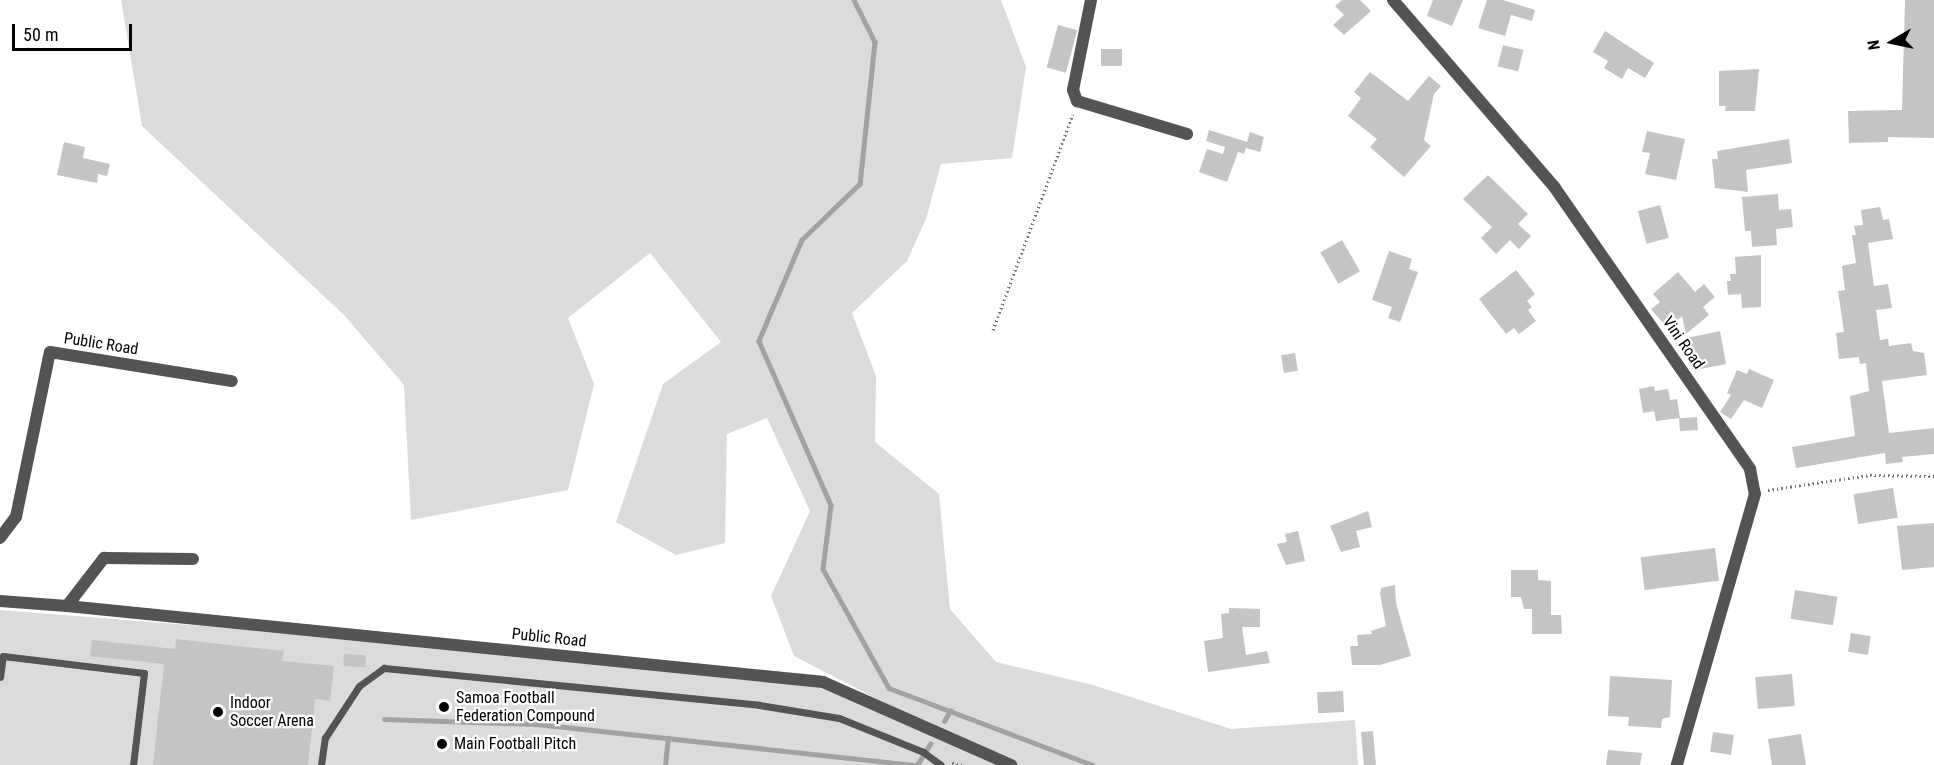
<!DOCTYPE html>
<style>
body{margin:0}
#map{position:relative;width:1934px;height:765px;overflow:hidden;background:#fff;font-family:"Roboto Condensed",sans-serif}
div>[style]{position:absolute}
.green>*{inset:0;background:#dbdbdb}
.stream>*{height:4.5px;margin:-2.25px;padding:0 2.25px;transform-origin:2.25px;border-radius:2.25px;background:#a2a2a2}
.building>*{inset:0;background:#c4c4c4;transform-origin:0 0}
.path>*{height:3px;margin-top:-1.5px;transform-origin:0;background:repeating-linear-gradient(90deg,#767676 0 1.5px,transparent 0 4.5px)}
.service>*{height:7px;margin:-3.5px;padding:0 3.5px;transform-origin:3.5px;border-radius:3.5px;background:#545454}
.minor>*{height:12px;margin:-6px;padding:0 6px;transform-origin:6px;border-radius:6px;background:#545454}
.dots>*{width:16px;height:16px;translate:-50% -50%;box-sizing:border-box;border:3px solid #fff;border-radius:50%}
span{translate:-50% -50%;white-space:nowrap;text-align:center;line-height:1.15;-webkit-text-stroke:4.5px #fff;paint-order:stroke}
.street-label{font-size:16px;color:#000}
.poi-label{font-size:16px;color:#000}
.left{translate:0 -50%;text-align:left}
.north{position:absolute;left:1862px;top:12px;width:60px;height:60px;-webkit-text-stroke:4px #fff;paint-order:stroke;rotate:261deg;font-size:16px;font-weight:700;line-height:24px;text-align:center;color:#000}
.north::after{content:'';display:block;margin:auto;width:21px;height:27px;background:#000;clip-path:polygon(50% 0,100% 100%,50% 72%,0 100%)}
.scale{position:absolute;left:12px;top:24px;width:120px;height:27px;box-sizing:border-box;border:3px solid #000;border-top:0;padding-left:8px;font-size:18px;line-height:21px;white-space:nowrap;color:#000;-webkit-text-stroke:4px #fff;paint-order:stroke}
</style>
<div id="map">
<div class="green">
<div style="clip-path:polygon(121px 0,1001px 0,1026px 67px,1012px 158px,941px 164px,926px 219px,907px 261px,852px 313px,876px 376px,875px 442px,939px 494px,950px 609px,996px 662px,1093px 685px,1231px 729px,1355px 720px,1358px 765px,0 765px,0 610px,821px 675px,931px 727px,794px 656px,771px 596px,810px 511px,767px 418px,727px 434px,725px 543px,676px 555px,616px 522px,663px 384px,721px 342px,650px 253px,568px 318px,594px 384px,568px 490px,411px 520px,404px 385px,344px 315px,142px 126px)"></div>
</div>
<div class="stream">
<div style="left:854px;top:0;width:47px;rotate:63.4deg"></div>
<div style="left:875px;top:42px;width:143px;rotate:96deg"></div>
<div style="left:860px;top:184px;width:81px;rotate:136deg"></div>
<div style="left:802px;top:240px;width:110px;rotate:113.1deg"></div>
<div style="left:759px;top:341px;width:179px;rotate:66.3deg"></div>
<div style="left:831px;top:505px;width:64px;rotate:97.1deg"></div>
<div style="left:823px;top:569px;width:136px;rotate:61deg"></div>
<div style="left:889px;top:688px;width:218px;rotate:20.7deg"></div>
<div style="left:384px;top:719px;width:153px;rotate:1.9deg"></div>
<div style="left:537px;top:724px;width:381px;rotate:6.2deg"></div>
<div style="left:944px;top:721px;width:12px;rotate:-59deg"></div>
<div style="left:665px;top:765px;width:27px;rotate:-84deg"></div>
<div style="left:917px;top:765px;width:25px;rotate:-58deg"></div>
</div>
<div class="building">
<div style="clip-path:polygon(1342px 0,1360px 0,1371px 11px,1344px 35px,1333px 25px,1344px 15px,1335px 6px)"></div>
<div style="clip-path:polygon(1433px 0,1463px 0,1452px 26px,1427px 16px)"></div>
<div style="clip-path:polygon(1487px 0,1503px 0,1535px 10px,1532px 21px,1511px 15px,1505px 36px,1478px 28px)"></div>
<div style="clip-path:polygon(1905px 0,1934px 0,1934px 138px,1888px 137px,1888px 142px,1849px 143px,1848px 111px,1902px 110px)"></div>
<div style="left:1058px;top:25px;width:20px;height:44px;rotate:15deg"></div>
<div style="clip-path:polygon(1605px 31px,1654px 63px,1645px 78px,1628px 68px,1622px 79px,1604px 68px,1608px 61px,1593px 52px)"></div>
<div style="left:1503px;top:45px;width:21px;height:22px;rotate:14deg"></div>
<div style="left:1101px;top:49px;width:21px;height:17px"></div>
<div style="clip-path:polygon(1759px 69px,1755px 111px,1725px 111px,1726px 106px,1719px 106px,1719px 71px)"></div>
<div style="clip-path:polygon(1370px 72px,1408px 101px,1429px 76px,1441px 86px,1434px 94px,1424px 140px,1431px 146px,1404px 177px,1370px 147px,1377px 139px,1348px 116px,1361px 98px,1354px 92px)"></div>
<div style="clip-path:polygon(1209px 130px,1247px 142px,1250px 132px,1264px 137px,1260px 152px,1246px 148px,1244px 154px,1238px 152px,1227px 182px,1199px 172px,1207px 149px,1223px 154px,1225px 147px,1206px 141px)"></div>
<div style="clip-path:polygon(1647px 131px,1685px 139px,1676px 180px,1645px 174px,1650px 153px,1642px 152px)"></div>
<div style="clip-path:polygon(1789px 139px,1792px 163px,1746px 170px,1748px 192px,1715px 188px,1712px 159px,1718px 159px,1717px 151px)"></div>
<div style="clip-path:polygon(64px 142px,85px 147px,83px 158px,110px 164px,107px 176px,98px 174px,97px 183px,57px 175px)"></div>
<div style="clip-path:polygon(1488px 175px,1528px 214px,1518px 224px,1531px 236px,1519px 249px,1510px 240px,1496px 254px,1481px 238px,1492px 227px,1463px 199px)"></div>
<div style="clip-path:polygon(1778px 194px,1779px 210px,1791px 209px,1793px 227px,1776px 229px,1777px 245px,1752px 247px,1751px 231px,1745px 231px,1742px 197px)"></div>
<div style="left:1660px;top:205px;width:34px;height:23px;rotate:75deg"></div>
<div style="clip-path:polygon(1880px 207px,1883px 220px,1889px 219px,1893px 239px,1868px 243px,1874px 286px,1888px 284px,1892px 308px,1876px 310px,1880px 340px,1888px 339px,1889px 346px,1911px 343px,1913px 351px,1924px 353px,1927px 375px,1882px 381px,1889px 433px,1934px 428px,1934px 454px,1902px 457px,1903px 462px,1886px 464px,1885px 453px,1796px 468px,1792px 447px,1855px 436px,1850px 396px,1869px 391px,1866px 363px,1860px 364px,1859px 357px,1839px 359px,1836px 333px,1844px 332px,1838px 291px,1845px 290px,1842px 266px,1856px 263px,1852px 235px,1856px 235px,1854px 226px,1863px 225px,1861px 210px)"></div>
<div style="left:1342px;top:240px;width:36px;height:25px;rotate:60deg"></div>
<div style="clip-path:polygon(1389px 251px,1412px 259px,1409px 269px,1418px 272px,1400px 322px,1388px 318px,1392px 307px,1372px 300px)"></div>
<div style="clip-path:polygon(1761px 255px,1761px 307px,1742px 308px,1741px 294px,1728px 295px,1727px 281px,1731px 281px,1730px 274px,1736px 274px,1735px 257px)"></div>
<div style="clip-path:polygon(1516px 270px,1535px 294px,1527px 301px,1532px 307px,1528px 310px,1536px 321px,1519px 334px,1514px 328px,1506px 334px,1479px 299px)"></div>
<div style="clip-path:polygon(1678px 272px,1695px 292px,1704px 284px,1715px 297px,1703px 307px,1709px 315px,1686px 334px,1682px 316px,1668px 329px,1651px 309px,1660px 302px,1653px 294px)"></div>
<div style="clip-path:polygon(1720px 331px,1726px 364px,1701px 369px,1699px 359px,1691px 361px,1687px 338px)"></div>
<div style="left:1295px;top:353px;width:18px;height:14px;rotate:81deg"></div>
<div style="clip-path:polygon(1749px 369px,1774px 380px,1762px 408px,1744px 400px,1731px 419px,1720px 412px,1731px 395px,1727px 393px,1737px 370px,1747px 374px)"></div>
<div style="clip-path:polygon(1654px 386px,1655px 391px,1668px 389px,1670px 400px,1677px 399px,1680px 418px,1656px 421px,1654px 411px,1643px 413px,1639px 389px)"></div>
<div style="left:1697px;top:417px;width:13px;height:18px;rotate:86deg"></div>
<div style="left:1893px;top:488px;width:30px;height:40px;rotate:81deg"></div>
<div style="clip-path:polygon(1368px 511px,1372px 527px,1356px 531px,1360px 547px,1341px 552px,1330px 526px)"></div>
<div style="clip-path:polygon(1934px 523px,1934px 567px,1902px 570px,1897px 526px)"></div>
<div style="clip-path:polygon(1298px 531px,1305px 561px,1286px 565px,1277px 544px,1287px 542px,1285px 534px)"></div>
<div style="left:1715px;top:548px;width:33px;height:75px;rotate:83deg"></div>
<div style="clip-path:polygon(1511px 570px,1538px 570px,1538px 580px,1551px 581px,1551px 615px,1561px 615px,1562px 634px,1532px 634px,1532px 609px,1524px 609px,1521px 597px,1511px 597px)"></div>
<div style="clip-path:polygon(1395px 585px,1396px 603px,1411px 656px,1380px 665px,1352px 665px,1350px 646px,1358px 646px,1357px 635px,1372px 634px,1371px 631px,1386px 626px,1380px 594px,1381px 588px)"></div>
<div style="left:1795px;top:590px;width:43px;height:29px;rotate:9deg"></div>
<div style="clip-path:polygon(1229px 608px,1260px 609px,1260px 627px,1242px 627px,1246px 655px,1267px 651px,1270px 663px,1208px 672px,1204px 641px,1223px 638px,1221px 614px,1229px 613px)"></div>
<div style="left:1851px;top:633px;width:20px;height:19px;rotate:9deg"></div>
<div style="clip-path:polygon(176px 639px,284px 651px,282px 661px,334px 666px,330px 701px,315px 699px,308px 765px,153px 765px,164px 664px,90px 656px,92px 640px,175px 649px)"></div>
<div style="left:344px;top:654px;width:22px;height:12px;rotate:3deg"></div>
<div style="left:1792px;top:674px;width:32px;height:37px;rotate:85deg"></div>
<div style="clip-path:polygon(1610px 676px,1672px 680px,1670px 717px,1662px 719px,1661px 728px,1628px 726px,1629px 717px,1608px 716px)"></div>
<div style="left:1343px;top:691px;width:21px;height:26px;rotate:87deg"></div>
<div style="left:1373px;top:731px;width:34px;height:12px;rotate:85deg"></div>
<div style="left:1713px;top:732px;width:21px;height:20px;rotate:8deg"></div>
<div style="clip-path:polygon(1801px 734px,1806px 765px,1772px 765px,1768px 739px)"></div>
<div style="clip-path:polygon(1608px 750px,1642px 753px,1640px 765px,1606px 765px)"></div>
</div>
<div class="path">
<div style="left:993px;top:330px;width:230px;rotate:-69.7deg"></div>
<div style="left:1768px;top:490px;width:103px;rotate:-8.4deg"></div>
<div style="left:1870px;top:475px;width:64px;rotate:0.9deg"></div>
<div style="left:952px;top:763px;width:12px;rotate:9deg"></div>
</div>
<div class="service">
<div style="left:0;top:677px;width:21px;rotate:-82deg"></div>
<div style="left:3px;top:656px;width:142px;rotate:6.9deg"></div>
<div style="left:144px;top:673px;width:93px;rotate:96.8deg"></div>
<div style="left:321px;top:765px;width:27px;rotate:-82deg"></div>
<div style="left:325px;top:738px;width:62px;rotate:-56.8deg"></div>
<div style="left:359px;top:686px;width:31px;rotate:-36deg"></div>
<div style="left:384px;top:668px;width:377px;rotate:5.6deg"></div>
<div style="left:759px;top:705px;width:81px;rotate:9.2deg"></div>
<div style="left:839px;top:718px;width:91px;rotate:22deg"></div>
<div style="left:923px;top:752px;width:22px;rotate:36deg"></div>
</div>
<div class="minor">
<div style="left:1091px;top:0;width:92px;rotate:101.3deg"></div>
<div style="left:1073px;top:90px;width:12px;rotate:70deg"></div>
<div style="left:1077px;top:101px;width:115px;rotate:16.7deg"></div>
<div style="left:1393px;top:0;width:248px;rotate:49.2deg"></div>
<div style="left:1555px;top:188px;width:342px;rotate:55.2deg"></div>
<div style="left:1750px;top:469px;width:25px;rotate:79deg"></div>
<div style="left:1755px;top:494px;width:282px;rotate:106.1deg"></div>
<div style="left:0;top:538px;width:26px;rotate:-53deg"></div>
<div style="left:16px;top:517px;width:168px;rotate:-78.4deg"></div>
<div style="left:50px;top:352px;width:184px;rotate:9.1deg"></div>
<div style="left:0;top:601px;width:67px;rotate:4.3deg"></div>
<div style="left:67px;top:606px;width:61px;rotate:-52.4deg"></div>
<div style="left:104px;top:558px;width:89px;rotate:0.6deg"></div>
<div style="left:67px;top:606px;width:760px;rotate:5.74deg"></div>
<div style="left:823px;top:682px;width:206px;rotate:23.8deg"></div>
</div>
<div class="dots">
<div style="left:444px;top:707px;background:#000"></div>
<div style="left:218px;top:712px;background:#000"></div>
<div style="left:442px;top:744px;background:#000"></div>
</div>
<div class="street-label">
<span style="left:1683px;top:343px;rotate:55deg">Vini Road</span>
<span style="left:101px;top:344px;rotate:9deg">Public Road</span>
<span style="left:549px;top:638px;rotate:6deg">Public Road</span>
</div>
<div class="poi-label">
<span class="left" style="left:456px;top:707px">Samoa Football<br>Federation Compound</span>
<span class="left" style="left:230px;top:712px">Indoor<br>Soccer Arena</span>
<span class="left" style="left:454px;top:744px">Main Football Pitch</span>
</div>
<div class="north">N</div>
<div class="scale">50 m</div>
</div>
